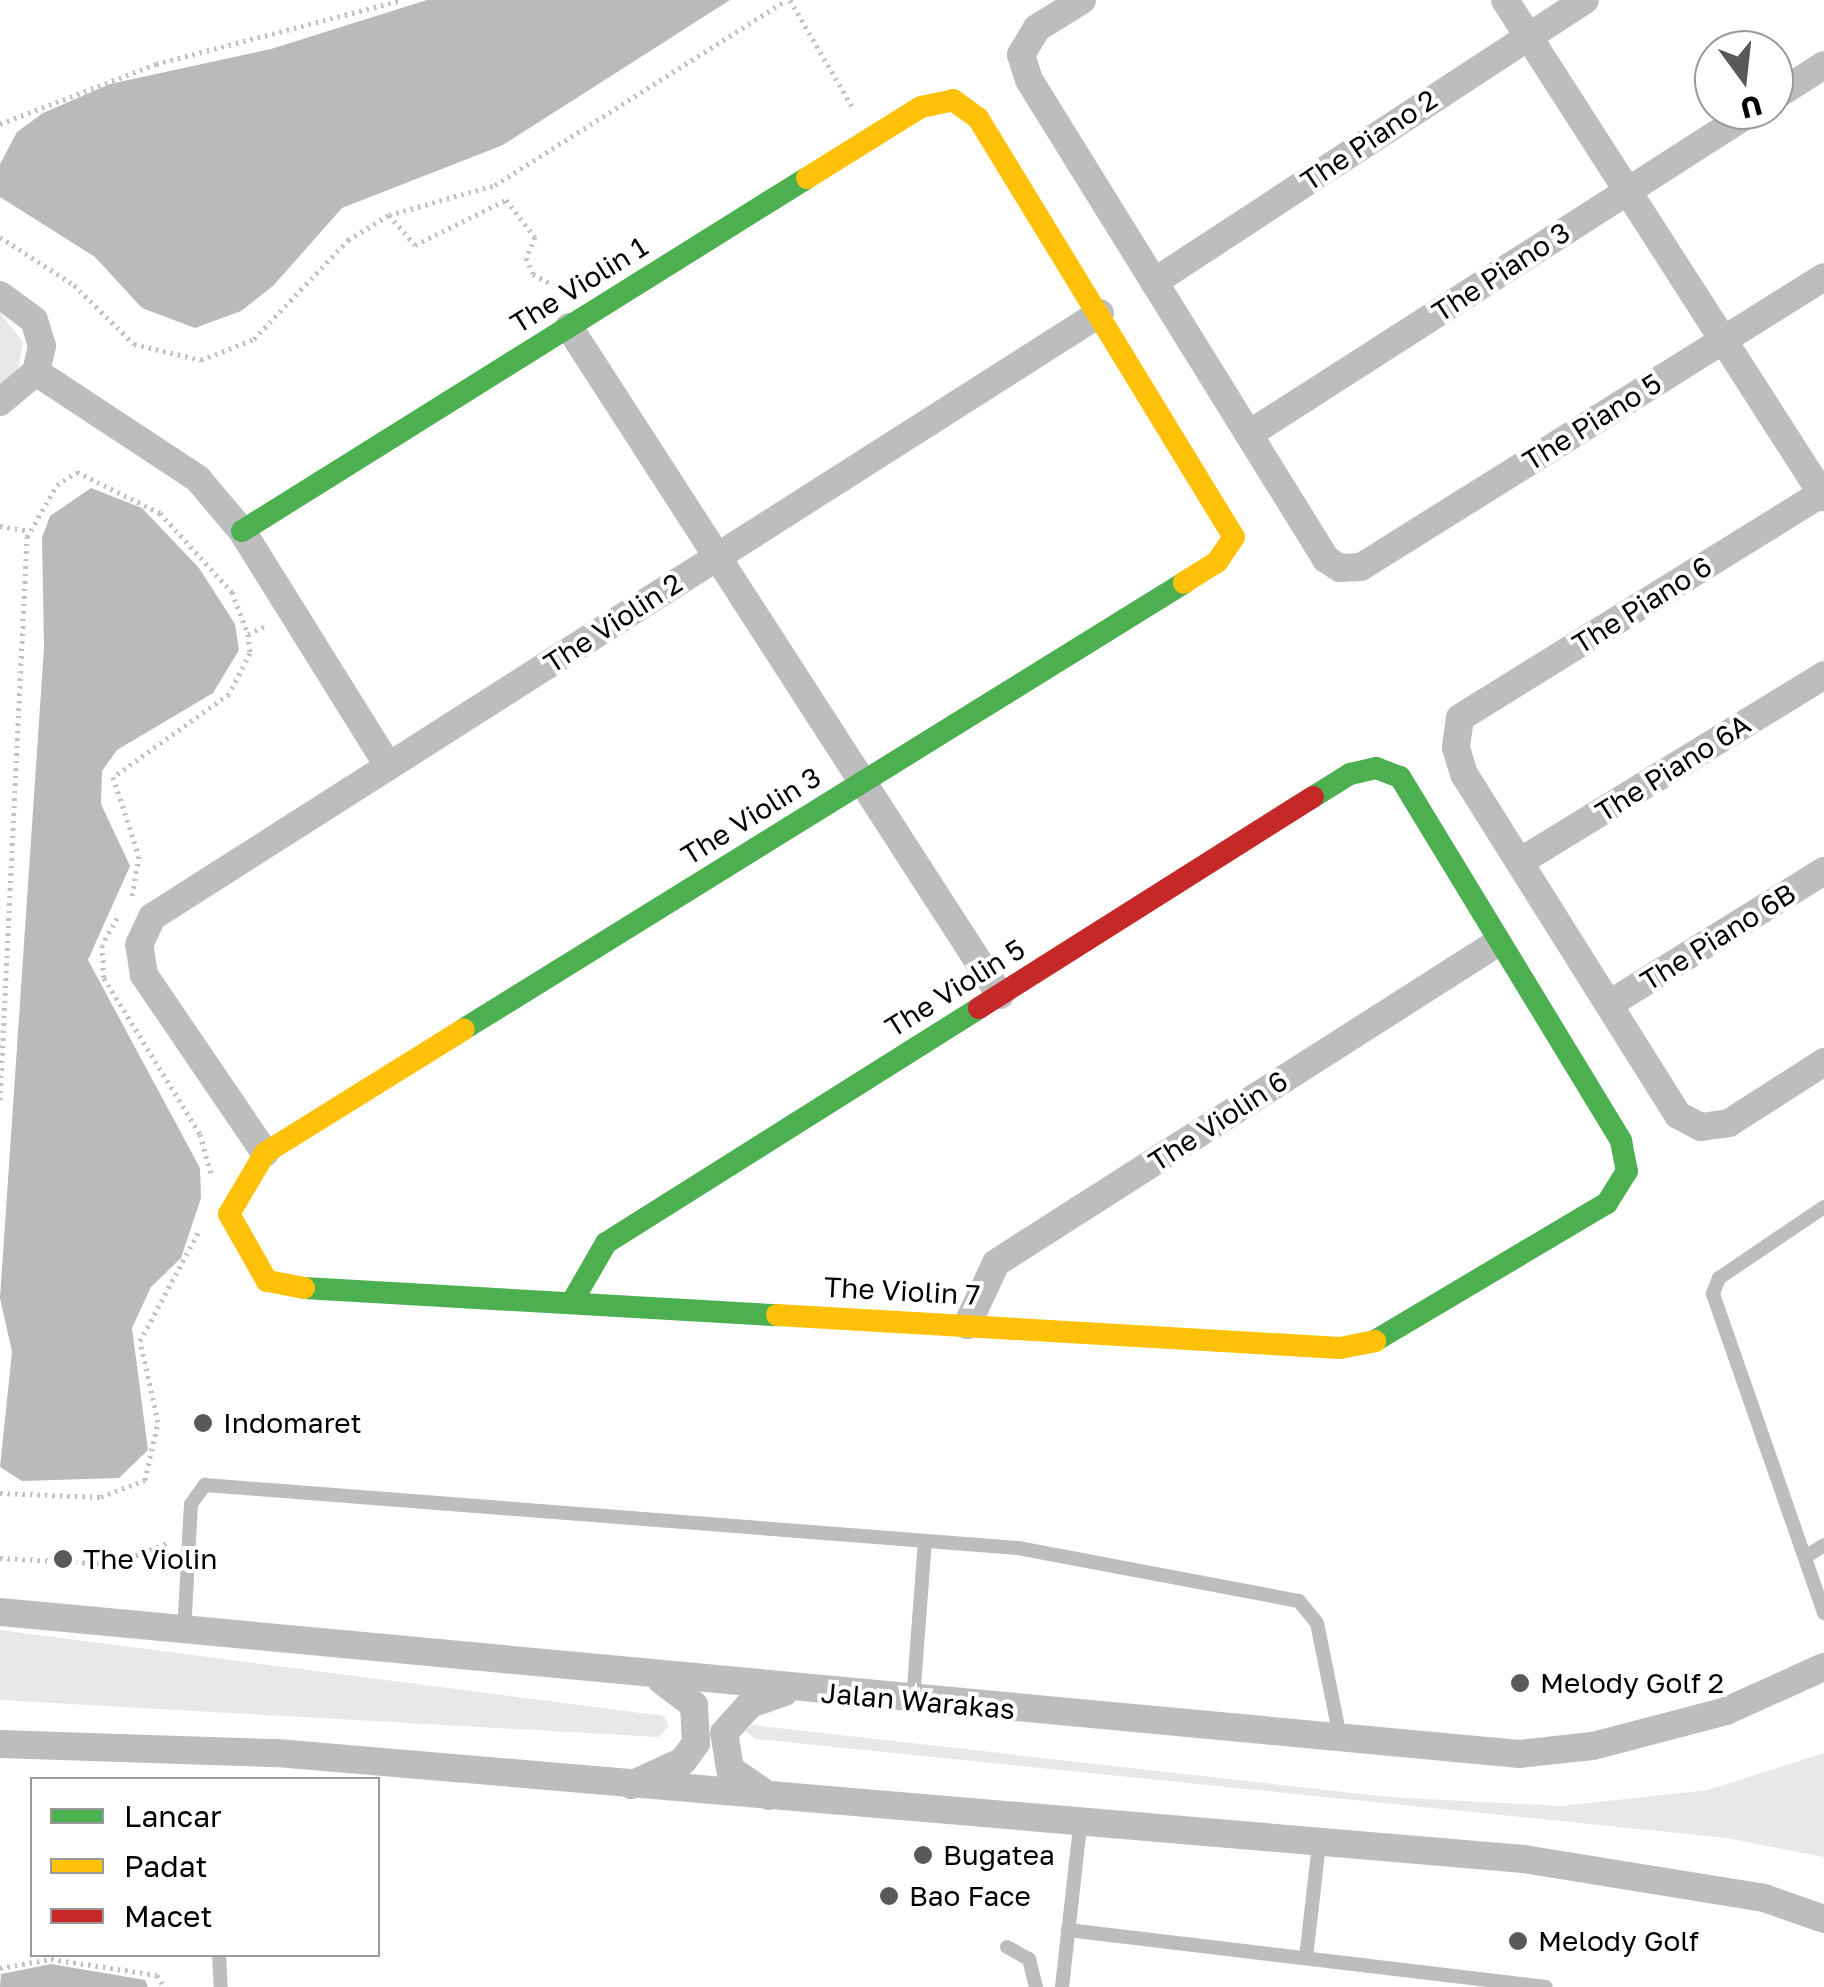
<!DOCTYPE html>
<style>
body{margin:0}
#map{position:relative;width:1824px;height:1987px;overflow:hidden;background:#fff;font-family:"Golos Text",sans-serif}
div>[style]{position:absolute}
.green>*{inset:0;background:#e8e8e8}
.water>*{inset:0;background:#bababa}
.path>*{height:5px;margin-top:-2.5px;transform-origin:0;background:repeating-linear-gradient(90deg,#c2c2c2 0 2.5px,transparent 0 7.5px)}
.lane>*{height:14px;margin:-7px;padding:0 7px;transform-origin:7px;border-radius:7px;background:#bdbdbd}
.street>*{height:28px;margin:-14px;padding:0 14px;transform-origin:14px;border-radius:14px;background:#bdbdbd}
.fast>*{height:22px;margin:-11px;padding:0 11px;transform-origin:11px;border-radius:11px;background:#4caf50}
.slow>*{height:22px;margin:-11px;padding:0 11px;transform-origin:11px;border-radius:11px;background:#ffc107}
.jam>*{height:22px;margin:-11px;padding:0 11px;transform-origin:11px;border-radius:11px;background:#c62828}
.dots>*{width:28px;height:28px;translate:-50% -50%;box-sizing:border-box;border:5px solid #fff;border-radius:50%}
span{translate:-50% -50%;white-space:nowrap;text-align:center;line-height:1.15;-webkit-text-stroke:8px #fff;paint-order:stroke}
.street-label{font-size:28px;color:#000}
.poi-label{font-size:28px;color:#000}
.left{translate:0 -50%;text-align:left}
.legend{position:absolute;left:30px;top:1777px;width:350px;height:180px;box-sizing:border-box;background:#fff;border:2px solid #999;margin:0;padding:12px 18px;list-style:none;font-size:30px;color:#000}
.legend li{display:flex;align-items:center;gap:20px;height:50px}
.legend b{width:50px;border:2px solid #999}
.north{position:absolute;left:1694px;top:30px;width:100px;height:100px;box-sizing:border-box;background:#fff;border:2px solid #999;border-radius:50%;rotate:165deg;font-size:28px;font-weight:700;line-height:40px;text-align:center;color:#000}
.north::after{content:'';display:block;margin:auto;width:35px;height:45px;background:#595959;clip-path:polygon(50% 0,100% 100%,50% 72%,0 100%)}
</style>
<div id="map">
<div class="green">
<div style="clip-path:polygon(0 313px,23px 342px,18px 369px,0 383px)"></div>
<div style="clip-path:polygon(0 1630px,664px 1716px,669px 1726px,658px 1737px,0 1700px)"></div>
<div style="clip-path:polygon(752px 1725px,1388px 1797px,1562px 1806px,1708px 1790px,1824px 1753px,1824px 1857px,1727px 1838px,756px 1739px,745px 1731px)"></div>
</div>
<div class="water">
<div style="clip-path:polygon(427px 0,730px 0,503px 145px,342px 208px,273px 286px,241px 311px,195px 328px,142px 308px,95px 257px,0 197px,0 164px,17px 132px,43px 113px,110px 84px,271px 49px)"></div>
<div style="clip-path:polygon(91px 488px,142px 508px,199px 568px,235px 624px,239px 650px,213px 693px,117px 750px,102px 771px,101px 804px,130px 866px,88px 960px,200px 1168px,201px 1198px,181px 1258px,151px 1287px,132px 1328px,148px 1450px,119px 1478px,22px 1481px,0 1467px,12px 1352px,0 1298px,44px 648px,42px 538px,50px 516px)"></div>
<div style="clip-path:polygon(51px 1964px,145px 1980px,148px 1987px,0 1987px,1px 1974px)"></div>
</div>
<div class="path">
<div style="left:790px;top:0;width:127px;rotate:59.8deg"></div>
<div style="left:0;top:124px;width:167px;rotate:-21deg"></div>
<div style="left:156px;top:64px;width:253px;rotate:-14.6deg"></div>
<div style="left:389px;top:215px;width:40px;rotate:49deg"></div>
<div style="left:415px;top:245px;width:102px;rotate:-26.3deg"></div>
<div style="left:506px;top:200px;width:47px;rotate:51.9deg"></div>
<div style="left:535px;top:237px;width:23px;rotate:113deg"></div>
<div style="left:526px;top:258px;width:17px;rotate:66deg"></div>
<div style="left:533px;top:274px;width:35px;rotate:29deg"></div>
<div style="left:0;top:237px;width:88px;rotate:33deg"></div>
<div style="left:74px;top:285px;width:84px;rotate:44.5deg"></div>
<div style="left:134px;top:344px;width:69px;rotate:13.4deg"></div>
<div style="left:201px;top:360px;width:57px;rotate:-21.6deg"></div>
<div style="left:254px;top:339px;width:137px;rotate:-46.5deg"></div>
<div style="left:348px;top:240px;width:48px;rotate:-31.4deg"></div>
<div style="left:389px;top:215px;width:110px;rotate:-15.8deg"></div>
<div style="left:495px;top:185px;width:345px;rotate:-32.4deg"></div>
<div style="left:0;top:526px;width:29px;rotate:10deg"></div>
<div style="left:248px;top:634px;width:22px;rotate:-24deg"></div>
<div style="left:117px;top:918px;width:31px;rotate:119deg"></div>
<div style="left:102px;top:945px;width:33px;rotate:87deg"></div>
<div style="left:104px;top:978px;width:183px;rotate:58.4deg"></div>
<div style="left:200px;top:1134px;width:41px;rotate:74.6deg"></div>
<div style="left:0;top:1100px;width:564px;rotate:-87.25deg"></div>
<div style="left:27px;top:537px;width:60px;rotate:-60deg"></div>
<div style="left:57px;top:485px;width:24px;rotate:-33deg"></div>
<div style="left:77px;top:472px;width:93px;rotate:26.3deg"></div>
<div style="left:160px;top:513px;width:107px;rotate:47.7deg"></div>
<div style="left:232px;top:592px;width:45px;rotate:69.1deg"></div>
<div style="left:248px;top:634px;width:19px;rotate:84deg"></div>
<div style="left:250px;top:653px;width:46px;rotate:117.1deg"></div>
<div style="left:229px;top:694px;width:143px;rotate:144.4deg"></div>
<div style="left:113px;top:777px;width:83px;rotate:71.8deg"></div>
<div style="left:139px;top:856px;width:41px;rotate:99.9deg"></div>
<div style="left:0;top:1493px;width:101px;rotate:2.3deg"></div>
<div style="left:101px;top:1497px;width:47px;rotate:-21.1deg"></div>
<div style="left:145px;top:1480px;width:59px;rotate:-77.4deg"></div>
<div style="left:158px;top:1422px;width:83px;rotate:-102.5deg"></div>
<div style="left:140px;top:1341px;width:123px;rotate:-61.8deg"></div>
<div style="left:0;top:1558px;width:115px;rotate:3deg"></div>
<div style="left:115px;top:1564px;width:56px;rotate:-22deg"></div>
<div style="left:0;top:1968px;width:52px;rotate:-10deg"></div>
<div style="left:51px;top:1959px;width:107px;rotate:8.6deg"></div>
<div style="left:157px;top:1975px;width:14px;rotate:60deg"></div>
</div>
<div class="lane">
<div style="left:1824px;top:1207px;width:127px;rotate:145.9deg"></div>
<div style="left:1719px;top:1278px;width:17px;rotate:111deg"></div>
<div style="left:1713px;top:1294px;width:338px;rotate:70.8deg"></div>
<div style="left:1805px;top:1557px;width:22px;rotate:-32deg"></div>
<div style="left:184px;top:1633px;width:129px;rotate:-86.9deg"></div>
<div style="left:191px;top:1504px;width:24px;rotate:-54deg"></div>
<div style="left:205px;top:1485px;width:815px;rotate:4.43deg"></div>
<div style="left:1018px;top:1548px;width:286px;rotate:10.7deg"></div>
<div style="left:1299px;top:1601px;width:28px;rotate:51deg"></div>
<div style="left:1317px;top:1623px;width:116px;rotate:78.6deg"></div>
<div style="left:913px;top:1700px;width:159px;rotate:-85.7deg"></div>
<div style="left:1068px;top:1930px;width:481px;rotate:6.8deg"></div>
<div style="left:1007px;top:1947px;width:25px;rotate:29deg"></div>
<div style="left:1029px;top:1959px;width:29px;rotate:76deg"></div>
<div style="left:219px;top:1954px;width:33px;rotate:87deg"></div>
<div style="left:1306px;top:1958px;width:115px;rotate:-83.5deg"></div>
<div style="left:1062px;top:1987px;width:161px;rotate:-83.6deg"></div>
</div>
<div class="street">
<div style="left:1082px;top:0;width:53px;rotate:148.1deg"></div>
<div style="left:1037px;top:28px;width:31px;rotate:121deg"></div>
<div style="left:1021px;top:55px;width:26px;rotate:72deg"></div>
<div style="left:1029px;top:80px;width:564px;rotate:58.2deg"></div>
<div style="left:1326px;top:559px;width:17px;rotate:33deg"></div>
<div style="left:1340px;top:568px;width:21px;rotate:-3deg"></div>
<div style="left:1361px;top:567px;width:546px;rotate:-32.06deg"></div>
<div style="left:1505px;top:0;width:591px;rotate:57.31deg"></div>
<div style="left:1774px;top:97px;width:59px;rotate:-32.6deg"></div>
<div style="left:1154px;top:282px;width:515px;rotate:-33.2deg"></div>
<div style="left:0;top:295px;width:42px;rotate:36.3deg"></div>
<div style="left:34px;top:320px;width:27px;rotate:73deg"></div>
<div style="left:42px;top:346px;width:27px;rotate:103deg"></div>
<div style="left:36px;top:372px;width:47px;rotate:140.2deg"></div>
<div style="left:569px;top:327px;width:795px;rotate:57.17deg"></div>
<div style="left:36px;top:372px;width:194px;rotate:33.4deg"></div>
<div style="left:198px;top:479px;width:68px;rotate:49.8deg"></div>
<div style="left:242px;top:531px;width:277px;rotate:58.1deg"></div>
<div style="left:1249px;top:434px;width:600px;rotate:-32.68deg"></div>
<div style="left:1824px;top:492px;width:428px;rotate:148.2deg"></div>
<div style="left:1460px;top:718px;width:30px;rotate:98deg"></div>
<div style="left:1456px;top:748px;width:27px;rotate:73deg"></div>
<div style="left:1464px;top:774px;width:403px;rotate:57.9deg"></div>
<div style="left:1678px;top:1115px;width:26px;rotate:28deg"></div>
<div style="left:1701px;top:1127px;width:28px;rotate:-8deg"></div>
<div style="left:1729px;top:1123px;width:113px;rotate:-32.7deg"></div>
<div style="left:1521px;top:861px;width:356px;rotate:-31.5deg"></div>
<div style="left:1611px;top:1003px;width:251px;rotate:-31.8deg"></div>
<div style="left:265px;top:1153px;width:215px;rotate:-124.2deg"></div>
<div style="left:144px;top:975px;width:30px;rotate:-99deg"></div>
<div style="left:139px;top:945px;width:31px;rotate:-65deg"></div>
<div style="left:152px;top:917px;width:1124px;rotate:-32.5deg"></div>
<div style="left:967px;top:1325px;width:68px;rotate:-64.9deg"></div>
<div style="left:996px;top:1263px;width:594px;rotate:-32.57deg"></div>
<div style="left:0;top:1612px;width:1526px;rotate:5.34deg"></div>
<div style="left:1519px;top:1754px;width:74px;rotate:-6.2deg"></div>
<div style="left:1593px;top:1746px;width:138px;rotate:-14.7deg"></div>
<div style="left:1726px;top:1711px;width:107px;rotate:-24.2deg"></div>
<div style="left:0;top:1744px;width:277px;rotate:1.9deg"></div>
<div style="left:277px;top:1753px;width:1251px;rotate:4.86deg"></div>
<div style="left:1524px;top:1859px;width:243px;rotate:9.2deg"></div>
<div style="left:1764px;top:1898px;width:64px;rotate:19.3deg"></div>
<div style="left:631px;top:1785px;width:57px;rotate:-24.8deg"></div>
<div style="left:683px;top:1761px;width:22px;rotate:-54deg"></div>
<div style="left:696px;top:1743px;width:38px;rotate:-93deg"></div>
<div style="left:694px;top:1705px;width:41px;rotate:-142.9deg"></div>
<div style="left:769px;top:1796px;width:47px;rotate:-145.3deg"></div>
<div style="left:730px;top:1769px;width:36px;rotate:-99deg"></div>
<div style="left:724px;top:1733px;width:39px;rotate:-48deg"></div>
<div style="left:750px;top:1704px;width:36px;rotate:-19deg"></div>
</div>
<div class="fast">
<div style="left:242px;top:531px;width:666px;rotate:-32deg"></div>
<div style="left:1313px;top:797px;width:44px;rotate:-31.9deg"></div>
<div style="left:1350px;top:774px;width:27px;rotate:-13deg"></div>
<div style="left:1376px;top:768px;width:26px;rotate:21deg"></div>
<div style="left:1400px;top:777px;width:426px;rotate:58.7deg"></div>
<div style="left:1621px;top:1141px;width:31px;rotate:79deg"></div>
<div style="left:1627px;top:1171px;width:38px;rotate:122deg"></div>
<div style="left:1607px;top:1203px;width:270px;rotate:149.3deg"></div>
<div style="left:464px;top:1029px;width:847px;rotate:-31.78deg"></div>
<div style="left:304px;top:1288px;width:474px;rotate:3.3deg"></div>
<div style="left:572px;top:1302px;width:68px;rotate:-60deg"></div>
<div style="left:606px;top:1243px;width:441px;rotate:-32.2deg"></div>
</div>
<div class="slow">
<div style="left:807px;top:178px;width:134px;rotate:-31.9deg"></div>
<div style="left:921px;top:107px;width:33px;rotate:-12deg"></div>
<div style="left:953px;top:100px;width:31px;rotate:36deg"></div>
<div style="left:978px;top:118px;width:491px;rotate:58.6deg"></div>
<div style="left:1234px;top:537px;width:30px;rotate:124deg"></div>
<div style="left:1217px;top:562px;width:39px;rotate:148deg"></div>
<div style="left:304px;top:1288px;width:38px;rotate:-169deg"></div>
<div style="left:267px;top:1281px;width:77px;rotate:-119.6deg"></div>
<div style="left:229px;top:1214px;width:71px;rotate:-59.5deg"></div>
<div style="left:265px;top:1153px;width:234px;rotate:-31.9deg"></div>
<div style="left:777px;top:1315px;width:564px;rotate:3.35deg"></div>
<div style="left:1340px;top:1348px;width:36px;rotate:-11deg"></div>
</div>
<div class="jam">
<div style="left:979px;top:1008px;width:395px;rotate:-32.3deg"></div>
</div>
<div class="dots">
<div style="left:203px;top:1423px;background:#595959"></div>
<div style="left:63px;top:1559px;background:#595959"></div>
<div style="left:1520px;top:1683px;background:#595959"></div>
<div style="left:923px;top:1855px;background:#595959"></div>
<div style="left:889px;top:1896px;background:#595959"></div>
<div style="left:1518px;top:1941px;background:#595959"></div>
</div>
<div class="street-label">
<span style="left:1369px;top:140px;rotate:-34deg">The Piano 2</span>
<span style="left:1501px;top:272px;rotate:-33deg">The Piano 3</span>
<span style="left:579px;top:285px;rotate:-32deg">The Violin 1</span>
<span style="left:1592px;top:422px;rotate:-32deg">The Piano 5</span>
<span style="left:1642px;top:605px;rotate:-32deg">The Piano 6</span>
<span style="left:613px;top:623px;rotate:-33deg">The Violin 2</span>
<span style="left:1673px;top:768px;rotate:-32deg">The Piano 6A</span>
<span style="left:751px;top:816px;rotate:-32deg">The Violin 3</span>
<span style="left:1718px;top:937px;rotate:-32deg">The Piano 6B</span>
<span style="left:955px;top:988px;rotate:-32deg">The Violin 5</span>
<span style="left:1218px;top:1121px;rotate:-33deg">The Violin 6</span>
<span style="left:902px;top:1291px;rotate:3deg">The Violin 7</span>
<span style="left:918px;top:1701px;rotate:5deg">Jalan Warakas</span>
</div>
<div class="poi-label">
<span class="left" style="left:223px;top:1423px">Indomaret</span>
<span class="left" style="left:83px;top:1559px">The Violin</span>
<span class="left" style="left:1540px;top:1683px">Melody Golf 2</span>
<span class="left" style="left:943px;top:1855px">Bugatea</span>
<span class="left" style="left:909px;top:1896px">Bao Face</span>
<span class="left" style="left:1538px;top:1941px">Melody Golf</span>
</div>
<ul class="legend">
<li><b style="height:12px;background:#4caf50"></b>Lancar</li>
<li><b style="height:12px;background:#ffc107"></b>Padat</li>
<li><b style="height:12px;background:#c62828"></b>Macet</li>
</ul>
<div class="north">U</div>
</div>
